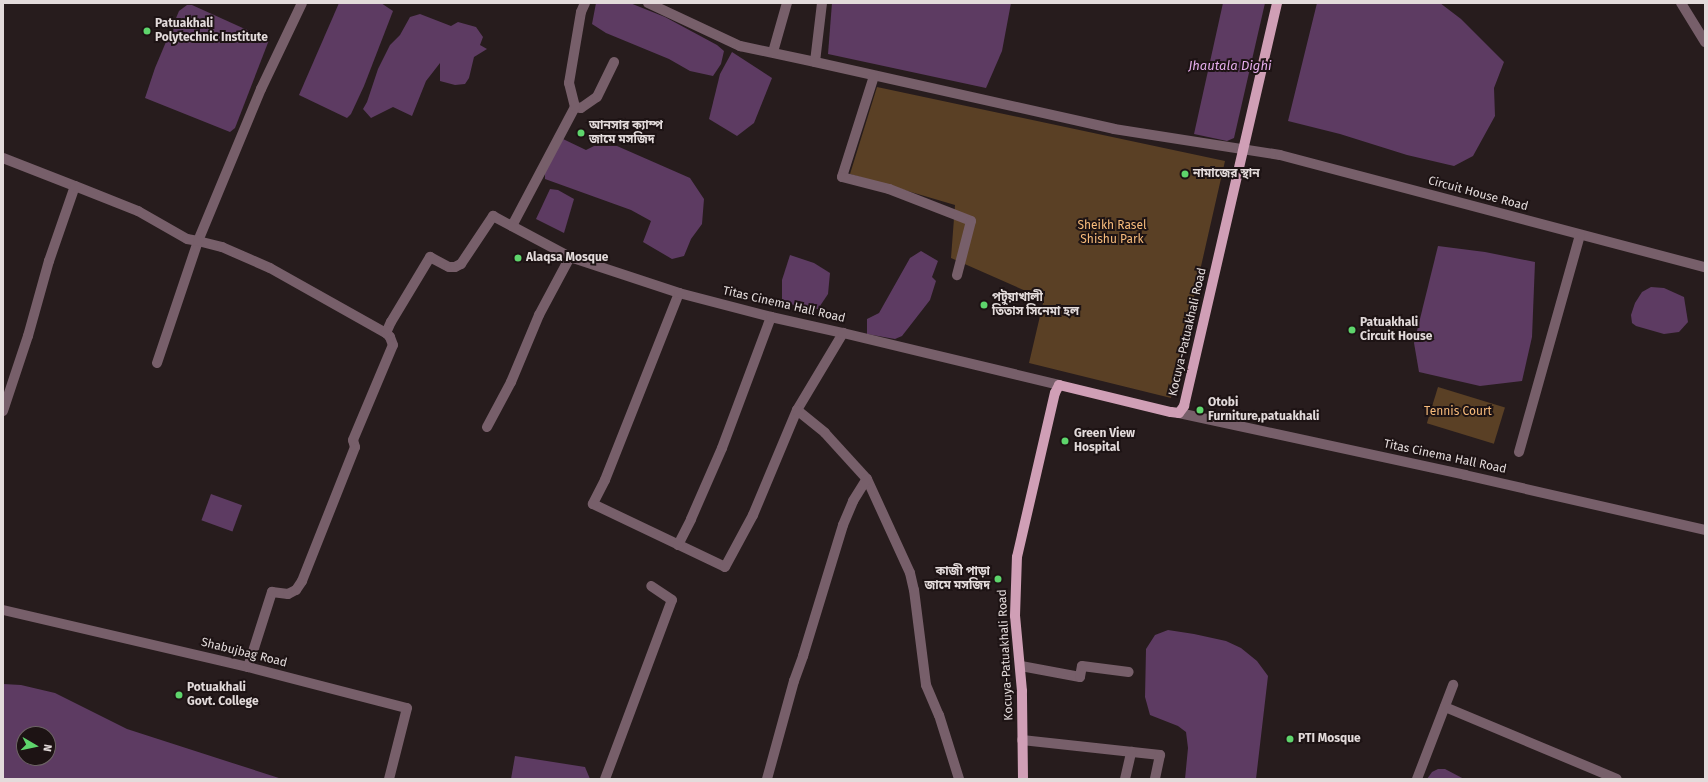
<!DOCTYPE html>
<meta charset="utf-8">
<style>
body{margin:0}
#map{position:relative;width:1708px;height:782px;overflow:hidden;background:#271c1d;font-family:"Fira Sans","Noto Sans Bengali",sans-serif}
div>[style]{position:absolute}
.green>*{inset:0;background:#5a4025;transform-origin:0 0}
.water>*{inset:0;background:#5d3b62;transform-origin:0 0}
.minor>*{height:10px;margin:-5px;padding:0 5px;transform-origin:5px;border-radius:5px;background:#775f6a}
.major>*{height:10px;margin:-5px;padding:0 5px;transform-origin:5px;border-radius:5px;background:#d09fb6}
.dots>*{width:11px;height:11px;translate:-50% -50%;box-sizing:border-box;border:2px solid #1d1314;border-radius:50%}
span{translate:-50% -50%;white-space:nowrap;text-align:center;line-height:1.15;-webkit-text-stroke:4px #1d1314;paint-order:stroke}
.poi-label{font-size:12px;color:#e3dbdb;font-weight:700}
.left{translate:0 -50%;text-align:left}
.right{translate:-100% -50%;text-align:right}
.street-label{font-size:12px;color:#e3dbdb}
.park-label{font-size:12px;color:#f7bb7b}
.water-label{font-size:13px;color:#e5aded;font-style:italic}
.frame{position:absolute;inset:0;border:4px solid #e3dbdb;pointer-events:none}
.north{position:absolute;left:16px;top:726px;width:40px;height:40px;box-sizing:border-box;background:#1d1314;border:1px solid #6c6364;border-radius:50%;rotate:99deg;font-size:11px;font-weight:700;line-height:16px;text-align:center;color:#e3dbdb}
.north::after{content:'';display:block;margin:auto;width:14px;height:18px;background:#5ed56c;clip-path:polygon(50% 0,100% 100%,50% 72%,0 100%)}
</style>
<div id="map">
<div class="green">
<div style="clip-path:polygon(877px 87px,1225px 161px,1171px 398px,1029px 363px,1044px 299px,951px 258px,955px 205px,850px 174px)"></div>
<div style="left:1438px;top:387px;width:70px;height:38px;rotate:17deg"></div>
</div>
<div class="water">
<div style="clip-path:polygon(339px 3px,381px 3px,393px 11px,364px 86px,351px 114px,347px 118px,299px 95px)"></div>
<div style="clip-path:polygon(596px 3px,630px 3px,665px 17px,717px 45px,724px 51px,721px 64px,713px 76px,690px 71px,669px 59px,606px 33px,592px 24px)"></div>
<div style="clip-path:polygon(832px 3px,1011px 3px,1002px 51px,986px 88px,828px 54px)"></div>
<div style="clip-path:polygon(1223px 3px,1265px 3px,1234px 138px,1227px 141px,1194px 134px)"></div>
<div style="clip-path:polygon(1317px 3px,1440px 3px,1461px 19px,1504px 62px,1494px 88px,1495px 116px,1473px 156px,1454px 166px,1407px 155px,1340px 134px,1288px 121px)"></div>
<div style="clip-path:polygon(187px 5px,192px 5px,269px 40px,235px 128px,230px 132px,145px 98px,155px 68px,179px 11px)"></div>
<div style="clip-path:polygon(420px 14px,451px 26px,458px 22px,476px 27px,483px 37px,480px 45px,487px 49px,474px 57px,469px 78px,465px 84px,455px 85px,440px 81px,440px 63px,426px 81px,412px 116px,393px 107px,371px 118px,363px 109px,367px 102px,378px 69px,390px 45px,400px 35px,410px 17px)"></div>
<div style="clip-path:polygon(732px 52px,772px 78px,754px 123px,737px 136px,709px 119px,720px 74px)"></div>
<div style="clip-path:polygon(563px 139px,586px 150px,594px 146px,617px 146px,690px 178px,704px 199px,702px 224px,691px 239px,684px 256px,672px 259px,643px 242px,651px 221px,631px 210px,545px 179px,545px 172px)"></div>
<div style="clip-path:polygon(550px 189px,558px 190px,574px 199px,564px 233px,536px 219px)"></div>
<div style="clip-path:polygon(1438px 246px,1485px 252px,1535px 262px,1532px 337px,1522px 381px,1480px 386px,1419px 372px,1414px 343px)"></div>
<div style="clip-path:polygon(921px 251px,938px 261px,932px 277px,936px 281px,930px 300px,902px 336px,895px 339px,867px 334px,867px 319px,879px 313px,910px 258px)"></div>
<div style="clip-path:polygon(790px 255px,814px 263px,830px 273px,828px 294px,818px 309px,801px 309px,782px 299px,782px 280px)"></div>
<div style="clip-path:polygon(1651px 287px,1664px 288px,1684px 297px,1688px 322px,1679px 332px,1664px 334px,1636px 326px,1632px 323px,1631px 315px,1635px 303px,1642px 292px)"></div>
<div style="left:211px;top:494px;width:33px;height:28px;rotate:20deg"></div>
<div style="clip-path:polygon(1168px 630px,1194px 634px,1226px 641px,1241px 648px,1257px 661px,1268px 676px,1256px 779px,1185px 779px,1188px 748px,1186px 732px,1178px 726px,1150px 715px,1145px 697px,1146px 649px,1155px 635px)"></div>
<div style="clip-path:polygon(evenodd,3px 684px,21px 685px,55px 693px,127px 729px,282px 779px,3px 779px,3px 684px,24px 734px,48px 734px,48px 758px,24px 758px,24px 734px)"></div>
<div style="clip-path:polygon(515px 756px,585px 767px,590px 779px,511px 779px)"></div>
<div style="clip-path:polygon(1438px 769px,1445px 769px,1464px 779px,1427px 779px,1432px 772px)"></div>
</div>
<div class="minor">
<div style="left:648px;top:3px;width:102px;rotate:25.1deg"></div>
<div style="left:740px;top:46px;width:77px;rotate:12deg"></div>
<div style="left:822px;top:3px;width:59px;rotate:96.8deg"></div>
<div style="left:815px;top:62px;width:306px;rotate:12.6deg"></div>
<div style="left:1114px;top:129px;width:168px;rotate:8.9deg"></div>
<div style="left:1280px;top:155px;width:440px;rotate:14.8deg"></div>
<div style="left:1681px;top:3px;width:46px;rotate:58.4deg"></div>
<div style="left:773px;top:52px;width:51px;rotate:-74.1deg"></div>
<div style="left:874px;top:76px;width:106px;rotate:107.6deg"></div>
<div style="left:842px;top:177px;width:49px;rotate:14.3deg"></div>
<div style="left:889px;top:189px;width:88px;rotate:21.3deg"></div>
<div style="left:971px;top:221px;width:56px;rotate:104.5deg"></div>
<div style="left:575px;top:107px;width:6px;rotate:9deg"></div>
<div style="left:581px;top:108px;width:19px;rotate:-35deg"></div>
<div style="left:597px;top:97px;width:39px;rotate:-64deg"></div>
<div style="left:3px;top:158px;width:77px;rotate:21.3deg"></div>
<div style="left:512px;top:226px;width:135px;rotate:-62.1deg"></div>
<div style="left:575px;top:107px;width:25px;rotate:-104deg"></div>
<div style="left:569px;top:83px;width:72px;rotate:-80.4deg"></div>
<div style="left:581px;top:12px;width:10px;rotate:-66deg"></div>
<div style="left:679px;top:293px;width:201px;rotate:111.6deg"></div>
<div style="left:605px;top:480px;width:27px;rotate:117deg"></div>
<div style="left:593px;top:504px;width:146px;rotate:25.5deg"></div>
<div style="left:725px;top:567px;width:59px;rotate:-61.7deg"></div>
<div style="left:753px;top:515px;width:114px;rotate:-67.3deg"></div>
<div style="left:797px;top:410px;width:90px;rotate:-59.1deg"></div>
<div style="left:157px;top:363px;width:129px;rotate:-71.4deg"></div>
<div style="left:198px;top:241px;width:25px;rotate:14deg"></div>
<div style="left:222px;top:247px;width:52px;rotate:23.6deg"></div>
<div style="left:270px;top:268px;width:133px;rotate:29.3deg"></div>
<div style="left:797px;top:410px;width:36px;rotate:39deg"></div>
<div style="left:825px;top:433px;width:62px;rotate:47.6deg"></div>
<div style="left:867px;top:479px;width:103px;rotate:65.4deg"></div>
<div style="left:910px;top:573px;width:17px;rotate:77deg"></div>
<div style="left:914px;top:590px;width:96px;rotate:82.8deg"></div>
<div style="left:926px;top:685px;width:33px;rotate:67deg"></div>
<div style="left:939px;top:715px;width:67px;rotate:72.6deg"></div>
<div style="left:3px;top:411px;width:79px;rotate:-71.6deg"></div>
<div style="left:28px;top:336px;width:78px;rotate:-74.4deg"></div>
<div style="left:49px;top:261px;width:79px;rotate:-70.9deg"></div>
<div style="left:75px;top:186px;width:68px;rotate:21.6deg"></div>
<div style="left:138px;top:211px;width:56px;rotate:29.7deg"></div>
<div style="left:187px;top:239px;width:11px;rotate:10deg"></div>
<div style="left:198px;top:241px;width:165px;rotate:-67.5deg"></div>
<div style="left:261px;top:89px;width:95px;rotate:-64.5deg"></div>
<div style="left:1179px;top:413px;width:293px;rotate:12.2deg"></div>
<div style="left:1465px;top:475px;width:246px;rotate:12.9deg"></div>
<div style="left:487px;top:427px;width:51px;rotate:-61.9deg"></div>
<div style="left:511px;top:382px;width:73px;rotate:-67.3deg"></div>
<div style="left:539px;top:315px;width:66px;rotate:-61.9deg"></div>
<div style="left:1519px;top:452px;width:225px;rotate:-74.3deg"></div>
<div style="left:678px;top:545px;width:29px;rotate:-63deg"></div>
<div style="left:691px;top:519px;width:77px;rotate:-66.4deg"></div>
<div style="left:722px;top:448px;width:140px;rotate:-69.5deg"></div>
<div style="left:3px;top:610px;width:252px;rotate:13.1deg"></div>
<div style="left:248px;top:667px;width:164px;rotate:14.5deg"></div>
<div style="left:407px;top:708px;width:73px;rotate:104.2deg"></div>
<div style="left:1021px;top:666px;width:60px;rotate:10.6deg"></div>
<div style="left:1080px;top:677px;width:11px;rotate:-80deg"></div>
<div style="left:1082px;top:666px;width:47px;rotate:7.3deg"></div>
<div style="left:248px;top:667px;width:79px;rotate:-72.3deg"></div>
<div style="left:272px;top:592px;width:16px;rotate:7deg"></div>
<div style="left:288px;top:594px;width:9px;rotate:-27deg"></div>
<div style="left:296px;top:590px;width:11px;rotate:-56deg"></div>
<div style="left:302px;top:581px;width:144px;rotate:-68.4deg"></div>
<div style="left:355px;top:447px;width:7px;rotate:-106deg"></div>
<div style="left:353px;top:440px;width:103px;rotate:-67.2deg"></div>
<div style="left:393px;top:345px;width:9px;rotate:-111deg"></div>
<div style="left:390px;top:337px;width:6px;rotate:-135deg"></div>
<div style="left:386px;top:333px;width:12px;rotate:-66deg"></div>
<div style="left:391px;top:322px;width:76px;rotate:-59deg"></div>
<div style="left:430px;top:257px;width:21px;rotate:28deg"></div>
<div style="left:449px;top:267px;width:6px"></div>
<div style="left:455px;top:267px;width:7px;rotate:-27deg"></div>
<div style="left:461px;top:264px;width:58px;rotate:-56.3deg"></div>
<div style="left:493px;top:216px;width:87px;rotate:28deg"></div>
<div style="left:570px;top:257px;width:115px;rotate:18.3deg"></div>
<div style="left:679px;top:293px;width:95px;rotate:14.6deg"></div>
<div style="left:771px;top:317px;width:74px;rotate:12.5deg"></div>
<div style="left:843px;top:333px;width:222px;rotate:13.5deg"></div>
<div style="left:1445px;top:707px;width:186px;rotate:22.7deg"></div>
<div style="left:1022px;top:740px;width:139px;rotate:6.2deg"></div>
<div style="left:1160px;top:755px;width:25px;rotate:102deg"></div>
<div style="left:605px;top:779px;width:191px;rotate:-69.5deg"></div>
<div style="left:672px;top:600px;width:25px;rotate:-146deg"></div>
<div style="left:767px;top:779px;width:102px;rotate:-74.6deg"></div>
<div style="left:794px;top:681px;width:27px;rotate:-70deg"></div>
<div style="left:803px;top:656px;width:137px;rotate:-73deg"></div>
<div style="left:843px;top:525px;width:26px;rotate:-67deg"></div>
<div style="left:853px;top:501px;width:26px;rotate:-58deg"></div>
<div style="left:1125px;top:779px;width:28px;rotate:-77deg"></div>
<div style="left:1417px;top:779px;width:101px;rotate:-69deg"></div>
</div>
<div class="major">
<div style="left:1023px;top:779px;width:88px;rotate:-90.7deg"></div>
<div style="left:1022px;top:691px;width:75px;rotate:-95.3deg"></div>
<div style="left:1015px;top:616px;width:59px;rotate:-88.1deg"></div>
<div style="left:1017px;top:557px;width:168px;rotate:-77deg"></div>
<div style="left:1055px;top:393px;width:9px;rotate:-63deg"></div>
<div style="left:1059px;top:385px;width:115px;rotate:13.6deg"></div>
<div style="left:1171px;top:412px;width:8px;rotate:7deg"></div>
<div style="left:1179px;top:413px;width:9px;rotate:-54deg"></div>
<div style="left:1184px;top:406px;width:414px;rotate:-77deg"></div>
</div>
<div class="dots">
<div style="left:147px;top:31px;background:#5ed56c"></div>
<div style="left:581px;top:133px;background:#5ed56c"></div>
<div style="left:1185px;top:174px;background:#5ed56c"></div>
<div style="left:518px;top:258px;background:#5ed56c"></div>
<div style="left:984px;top:305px;background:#5ed56c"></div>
<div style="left:1352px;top:330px;background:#5ed56c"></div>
<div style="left:1200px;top:410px;background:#5ed56c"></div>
<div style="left:1065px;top:441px;background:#5ed56c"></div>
<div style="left:998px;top:579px;background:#5ed56c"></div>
<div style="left:179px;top:695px;background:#5ed56c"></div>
<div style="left:1290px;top:739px;background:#5ed56c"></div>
</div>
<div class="poi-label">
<span class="left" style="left:155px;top:31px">Patuakhali<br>Polytechnic Institute</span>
<span class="left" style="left:589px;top:133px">আনসার ক্যাম্প<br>জামে মসজিদ</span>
<span class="left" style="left:1193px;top:174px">নামাজের স্থান</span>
<span class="left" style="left:526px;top:258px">Alaqsa Mosque</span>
<span class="left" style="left:992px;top:305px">পটুয়াখালী<br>তিতাস সিনেমা হল</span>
<span class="left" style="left:1360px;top:330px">Patuakhali<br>Circuit House</span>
<span class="left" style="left:1208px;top:410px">Otobi<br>Furniture,patuakhali</span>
<span class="left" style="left:1074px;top:441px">Green View<br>Hospital</span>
<span class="right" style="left:990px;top:579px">কাজী পাড়া<br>জামে মসজিদ</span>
<span class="left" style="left:187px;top:695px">Potuakhali<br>Govt. College</span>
<span class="left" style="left:1298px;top:739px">PTI Mosque</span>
</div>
<div class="street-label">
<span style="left:1478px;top:194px;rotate:15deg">Circuit House Road</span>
<span style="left:784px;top:305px;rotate:13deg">Titas Cinema Hall Road</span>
<span style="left:1188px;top:332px;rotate:-77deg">Kocuya-Patuakhali Road</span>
<span style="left:1445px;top:457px;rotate:12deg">Titas Cinema Hall Road</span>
<span style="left:244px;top:653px;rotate:14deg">Shabujbag Road</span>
<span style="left:1006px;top:655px;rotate:-93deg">Kocuya-Patuakhali Road</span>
</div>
<div class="park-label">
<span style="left:1112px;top:233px">Sheikh Rasel<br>Shishu Park</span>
<span style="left:1458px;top:412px">Tennis Court</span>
</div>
<div class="water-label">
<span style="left:1230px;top:66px">Jhautala Dighi</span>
</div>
<div class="frame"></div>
<div class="north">N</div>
</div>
